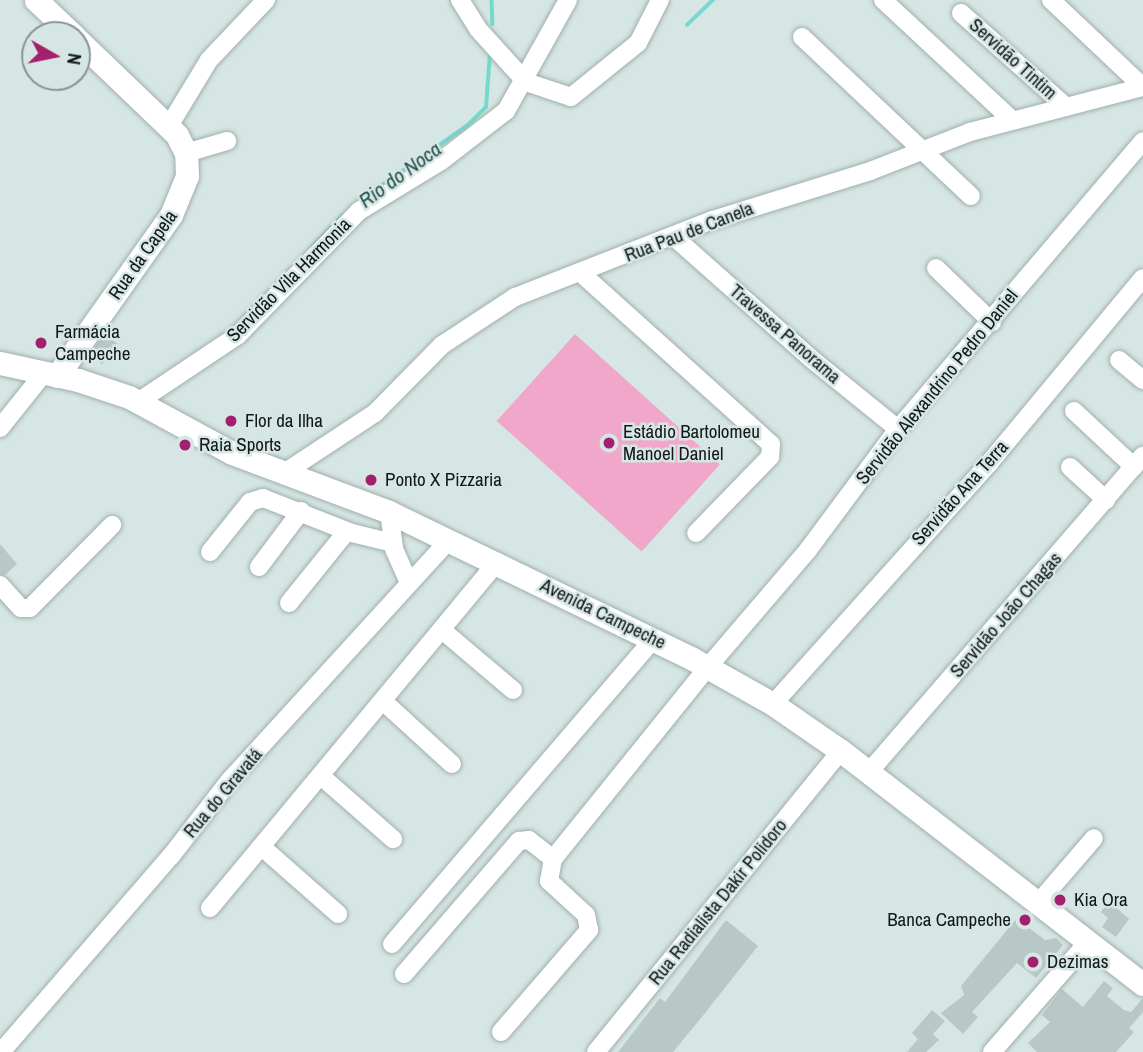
<!DOCTYPE html>
<meta charset="utf-8">
<style>
body{margin:0}
#map{position:relative;width:1143px;height:1052px;overflow:hidden;background:#d6e6e4;font-family:"Archivo Narrow",sans-serif}
div>[style]{position:absolute}
.green>*{inset:0;background:#f1a7ca;transform-origin:0 0}
.stream>*{height:3.5px;margin:-1.75px;padding:0 1.75px;transform-origin:1.75px;border-radius:1.75px;background:#72dacf}
.building>*{inset:0;background:#b8c8c6;transform-origin:0 0}
.roads{filter:drop-shadow(0 0 2px #a0afad) drop-shadow(0 0 2px #a0afad)}
.minor>*{height:18px;margin:-9px;padding:0 9px;transform-origin:9px;border-radius:9px;background:#fff}
.major>*{height:23px;margin:-11.5px;padding:0 11.5px;transform-origin:11.5px;border-radius:11.5px;background:#fff}
.dots>*{width:19px;height:19px;translate:-50% -50%;box-sizing:border-box;border:4px solid #d6e6e4;border-radius:50%}
span{translate:-50% -50%;white-space:nowrap;text-align:center;line-height:1.15;-webkit-text-stroke:5px #d6e6e4;paint-order:stroke}
.street-label{font-size:19px;color:#121817}
.poi-label{font-size:19px;color:#121817}
.left{translate:0 -50%;text-align:left}
.right{translate:-100% -50%;text-align:right}
.water-label{font-size:21px;color:#25534f;font-style:italic}
.north{position:absolute;left:21px;top:21px;width:70px;height:70px;box-sizing:border-box;background:#d6e6e4;border:2px solid #889492;border-radius:50%;rotate:99deg;font-size:19px;font-weight:700;line-height:28px;text-align:center;color:#121817}
.north::after{content:'';display:block;margin:auto;width:24px;height:32px;background:#a3206f;clip-path:polygon(50% 0,100% 100%,50% 72%,0 100%)}
</style>
<div id="map">
<div class="green">
<div style="left:575px;top:334px;width:195px;height:117px;rotate:42deg"></div>
</div>
<div class="stream">
<div style="left:492px;top:0;width:24px;rotate:88deg"></div>
<div style="left:687px;top:25px;width:36px;rotate:-44deg"></div>
<div style="left:367px;top:196px;width:123px;rotate:-35.1deg"></div>
<div style="left:468px;top:125px;width:25px;rotate:-45deg"></div>
<div style="left:486px;top:107px;width:53px;rotate:-85.7deg"></div>
<div style="left:313px;top:246px;width:42px;rotate:-46deg"></div>
</div>
<div class="building">
<div style="left:104px;top:334px;width:16px;height:26px;rotate:35deg"></div>
<div style="clip-path:polygon(0 544px,17px 564px,5px 575px,0 574px)"></div>
<div style="clip-path:polygon(1109px 901px,1129px 919px,1116px 937px,1102px 927px,1108px 918px,1101px 912px)"></div>
<div style="clip-path:polygon(1021px 913px,1032px 922px,1028px 927px,1045px 940px,1056px 938px,1063px 945px,1036px 978px,1017px 963px,972px 1012px,978px 1017px,963px 1034px,941px 1013px,964px 995px,961px 986px)"></div>
<div style="clip-path:polygon(726px 920px,758px 946px,701px 1018px,673px 1052px,618px 1052px,660px 998px,665px 1002px)"></div>
<div style="clip-path:polygon(1104px 981px,1113px 988px,1107px 996px,1124px 1010px,1131px 1012px,1143px 998px,1143px 1012px,1129px 1028px,1134px 1032px,1116px 1052px,1037px 1052px,1028px 1043px,1050px 1022px,1042px 1015px,1062px 989px,1083px 1007px)"></div>
<div style="clip-path:polygon(932px 1010px,945px 1021px,933px 1034px,939px 1040px,926px 1052px,907px 1052px,918px 1039px,912px 1033px)"></div>
</div>
<div class="roads">
<div class="minor">
<div style="left:460px;top:0;width:34px;rotate:58deg"></div>
<div style="left:478px;top:29px;width:72px;rotate:47.8deg"></div>
<div style="left:526px;top:82px;width:47px;rotate:18.4deg"></div>
<div style="left:571px;top:97px;width:86px;rotate:-38.9deg"></div>
<div style="left:638px;top:43px;width:48px;rotate:-62.9deg"></div>
<div style="left:883px;top:0;width:176px;rotate:42.9deg"></div>
<div style="left:1051px;top:0;width:127px;rotate:43.4deg"></div>
<div style="left:961px;top:13px;width:138px;rotate:41.8deg"></div>
<div style="left:802px;top:37px;width:232px;rotate:43.3deg"></div>
<div style="left:169px;top:126px;width:77px;rotate:-58.8deg"></div>
<div style="left:209px;top:60px;width:83px;rotate:-46.5deg"></div>
<div style="left:186px;top:153px;width:43px;rotate:-16.3deg"></div>
<div style="left:673px;top:236px;width:188px;rotate:41.6deg"></div>
<div style="left:814px;top:361px;width:108px;rotate:39deg"></div>
<div style="left:936px;top:268px;width:78px;rotate:44deg"></div>
<div style="left:582px;top:274px;width:254px;rotate:42deg"></div>
<div style="left:771px;top:444px;width:13px;rotate:94deg"></div>
<div style="left:770px;top:457px;width:106px;rotate:134.2deg"></div>
<div style="left:1119px;top:360px;width:31px;rotate:40deg"></div>
<div style="left:138px;top:402px;width:120px;rotate:-33.8deg"></div>
<div style="left:238px;top:335px;width:173px;rotate:-45.7deg"></div>
<div style="left:359px;top:211px;width:96px;rotate:-31.4deg"></div>
<div style="left:441px;top:161px;width:82px;rotate:-37.6deg"></div>
<div style="left:506px;top:111px;width:127px;rotate:-60.8deg"></div>
<div style="left:1074px;top:411px;width:82px;rotate:43deg"></div>
<div style="left:0;top:428px;width:70px;rotate:-51.3deg"></div>
<div style="left:1070px;top:467px;width:49px;rotate:42.5deg"></div>
<div style="left:284px;top:473px;width:109px;rotate:-33.4deg"></div>
<div style="left:375px;top:413px;width:95px;rotate:-45.4deg"></div>
<div style="left:442px;top:345px;width:87px;rotate:-33.3deg"></div>
<div style="left:515px;top:297px;width:212px;rotate:-21.3deg"></div>
<div style="left:713px;top:220px;width:164px;rotate:-17.3deg"></div>
<div style="left:870px;top:171px;width:107px;rotate:-21.3deg"></div>
<div style="left:970px;top:132px;width:179px;rotate:-14.6deg"></div>
<div style="left:389px;top:512px;width:37px;rotate:82deg"></div>
<div style="left:394px;top:549px;width:37px;rotate:66deg"></div>
<div style="left:210px;top:552px;width:64px;rotate:-51.3deg"></div>
<div style="left:250px;top:502px;width:14px;rotate:-17deg"></div>
<div style="left:263px;top:498px;width:96px;rotate:21.5deg"></div>
<div style="left:352px;top:533px;width:42px;rotate:13.7deg"></div>
<div style="left:259px;top:567px;width:70px;rotate:-53.1deg"></div>
<div style="left:0;top:585px;width:31px;rotate:48deg"></div>
<div style="left:21px;top:608px;width:9px"></div>
<div style="left:30px;top:608px;width:117px;rotate:-45.3deg"></div>
<div style="left:289px;top:603px;width:92px;rotate:-51.1deg"></div>
<div style="left:442px;top:630px;width:93px;rotate:40.2deg"></div>
<div style="left:384px;top:702px;width:92px;rotate:42.4deg"></div>
<div style="left:773px;top:704px;width:325px;rotate:-48.1deg"></div>
<div style="left:990px;top:462px;width:239px;rotate:-50.3deg"></div>
<div style="left:868px;top:773px;width:420px;rotate:-49.1deg"></div>
<div style="left:321px;top:776px;width:96px;rotate:41.2deg"></div>
<div style="left:263px;top:848px;width:100px;rotate:41.3deg"></div>
<div style="left:1039px;top:902px;width:84px;rotate:-49.3deg"></div>
<div style="left:210px;top:908px;width:450px;rotate:-50.3deg"></div>
<div style="left:392px;top:944px;width:401px;rotate:-49.4deg"></div>
<div style="left:404px;top:974px;width:176px;rotate:-49.2deg"></div>
<div style="left:519px;top:841px;width:10px;rotate:-6deg"></div>
<div style="left:529px;top:840px;width:31px;rotate:38deg"></div>
<div style="left:553px;top:859px;width:245px;rotate:-51.1deg"></div>
<div style="left:707px;top:668px;width:155px;rotate:-49.4deg"></div>
<div style="left:808px;top:550px;width:151px;rotate:-53.4deg"></div>
<div style="left:898px;top:429px;width:378px;rotate:-49.6deg"></div>
<div style="left:501px;top:1032px;width:135px;rotate:-49.2deg"></div>
<div style="left:589px;top:930px;width:15px;rotate:-101deg"></div>
<div style="left:586px;top:915px;width:50px;rotate:-137.4deg"></div>
<div style="left:549px;top:881px;width:22px;rotate:-80deg"></div>
<div style="left:1px;top:1052px;width:259px;rotate:-49.1deg"></div>
<div style="left:171px;top:856px;width:96px;rotate:-52.2deg"></div>
<div style="left:230px;top:780px;width:325px;rotate:-47.6deg"></div>
<div style="left:596px;top:1052px;width:388px;rotate:-50.9deg"></div>
<div style="left:992px;top:1052px;width:147px;rotate:-48.9deg"></div>
</div>
<div class="major">
<div style="left:36px;top:0;width:51px;rotate:43.4deg"></div>
<div style="left:0;top:363px;width:80px;rotate:12.3deg"></div>
<div style="left:78px;top:380px;width:54px;rotate:18.4deg"></div>
<div style="left:129px;top:397px;width:117px;rotate:28.5deg"></div>
<div style="left:232px;top:453px;width:168px;rotate:20.6deg"></div>
<div style="left:389px;top:512px;width:335px;rotate:25.8deg"></div>
<div style="left:691px;top:658px;width:94px;rotate:29.3deg"></div>
<div style="left:773px;top:704px;width:83px;rotate:34.7deg"></div>
<div style="left:841px;top:751px;width:381px;rotate:37.7deg"></div>
<div style="left:57px;top:376px;width:197px;rotate:-54.7deg"></div>
<div style="left:171px;top:215px;width:42px;rotate:-67.7deg"></div>
<div style="left:187px;top:176px;width:23px;rotate:-92deg"></div>
<div style="left:186px;top:153px;width:20px;rotate:-117deg"></div>
<div style="left:177px;top:135px;width:139px;rotate:-136.2deg"></div>
</div>
</div>
<div class="dots">
<div style="left:41px;top:343px;background:#a3206f"></div>
<div style="left:231px;top:421px;background:#a3206f"></div>
<div style="left:609px;top:443px;background:#a3206f"></div>
<div style="left:185px;top:445px;background:#a3206f"></div>
<div style="left:371px;top:480px;background:#a3206f"></div>
<div style="left:1060px;top:900px;background:#a3206f"></div>
<div style="left:1025px;top:920px;background:#a3206f"></div>
<div style="left:1033px;top:962px;background:#a3206f"></div>
</div>
<div class="street-label">
<span style="left:1013px;top:59px;rotate:42deg">Servidão Tintim</span>
<span style="left:689px;top:232px;rotate:-21deg">Rua Pau de Canela</span>
<span style="left:143px;top:255px;rotate:-55deg">Rua da Capela</span>
<span style="left:289px;top:280px;rotate:-45deg">Servidão Vila Harmonia</span>
<span style="left:785px;top:334px;rotate:41deg">Travessa Panorama</span>
<span style="left:937px;top:387px;rotate:-51deg">Servidão Alexandrino Pedro Daniel</span>
<span style="left:960px;top:493px;rotate:-48deg">Servidão Ana Terra</span>
<span style="left:603px;top:614px;rotate:26deg">Avenida Campeche</span>
<span style="left:1006px;top:615px;rotate:-49deg">Servidão João Chagas</span>
<span style="left:223px;top:793px;rotate:-50deg">Rua do Gravatá</span>
<span style="left:718px;top:902px;rotate:-51deg">Rua Radialista Dakir Polidoro</span>
</div>
<div class="poi-label">
<span class="left" style="left:55px;top:343px">Farmácia<br>Campeche</span>
<span class="left" style="left:245px;top:421px">Flor da Ilha</span>
<span class="left" style="left:623px;top:443px">Estádio Bartolomeu<br>Manoel Daniel</span>
<span class="left" style="left:199px;top:445px">Raia Sports</span>
<span class="left" style="left:385px;top:480px">Ponto X Pizzaria</span>
<span class="left" style="left:1074px;top:900px">Kia Ora</span>
<span class="right" style="left:1011px;top:920px">Banca Campeche</span>
<span class="left" style="left:1047px;top:962px">Dezimas</span>
</div>
<div class="water-label">
<span style="left:400px;top:175px;rotate:-36deg">Rio do Noca</span>
</div>
<div class="north">N</div>
</div>
